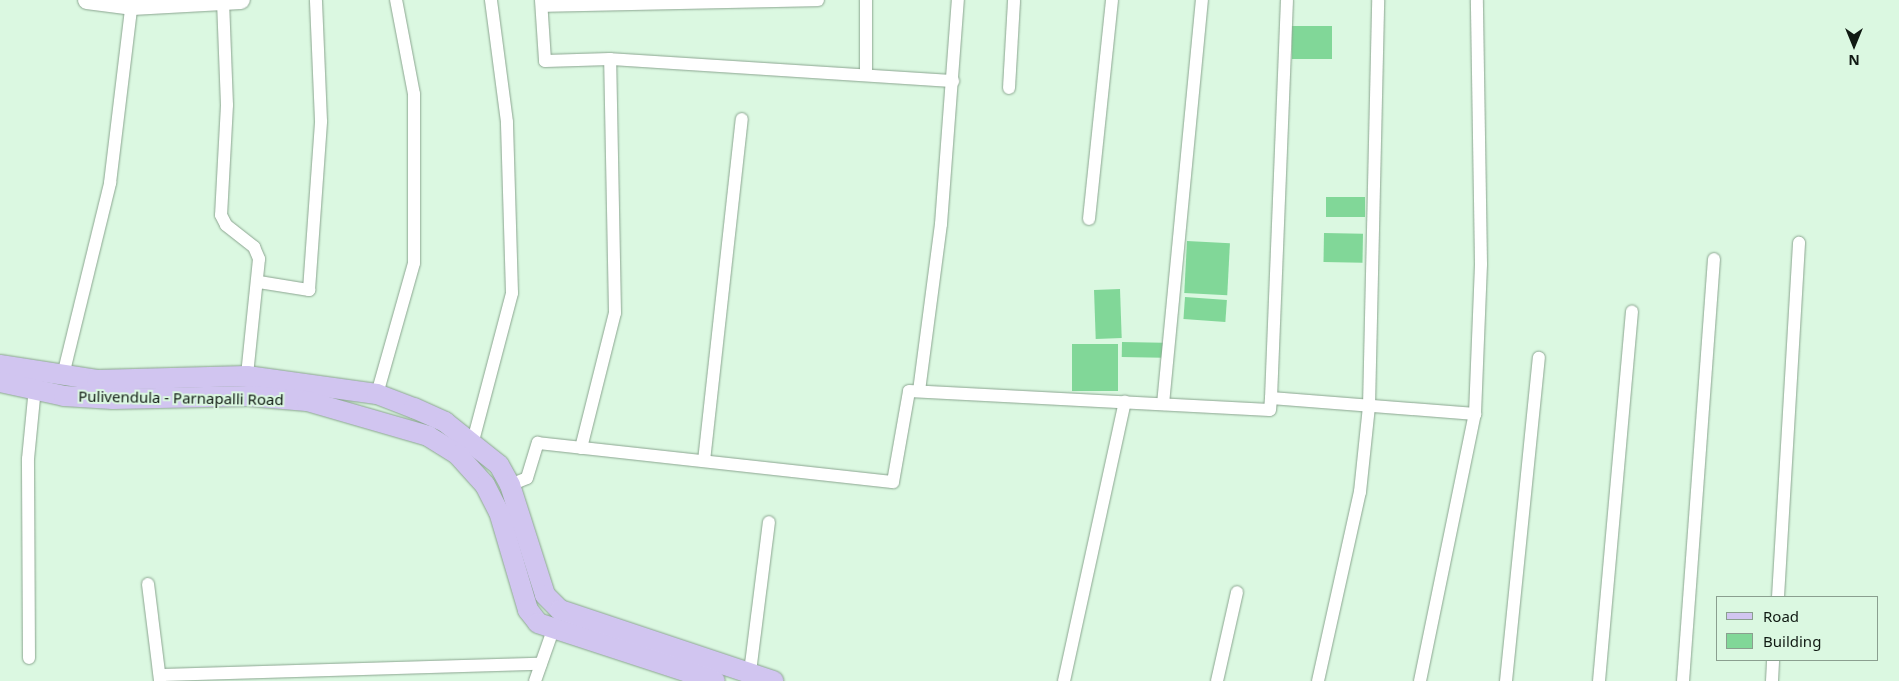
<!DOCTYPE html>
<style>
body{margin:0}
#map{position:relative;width:1899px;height:681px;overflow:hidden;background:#dbf8e1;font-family:"Noto Sans",sans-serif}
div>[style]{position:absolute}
.building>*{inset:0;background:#81d798;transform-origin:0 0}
.roads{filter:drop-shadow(0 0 1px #8ba590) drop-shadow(0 0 1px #8ba590)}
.street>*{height:12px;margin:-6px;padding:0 6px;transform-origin:6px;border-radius:6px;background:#fff}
.secondary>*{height:18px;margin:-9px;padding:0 9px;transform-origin:9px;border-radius:9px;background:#fff}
.primary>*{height:20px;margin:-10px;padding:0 10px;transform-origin:10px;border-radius:10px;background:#d1c5f0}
span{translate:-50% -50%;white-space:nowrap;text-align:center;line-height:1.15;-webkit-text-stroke:4px #dbf8e1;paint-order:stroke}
.street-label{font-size:15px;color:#101a13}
.legend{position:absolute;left:1716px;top:596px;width:162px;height:65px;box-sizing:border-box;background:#dbf8e1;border:1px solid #8a9f8f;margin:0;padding:6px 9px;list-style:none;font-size:15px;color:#101a13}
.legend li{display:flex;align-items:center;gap:10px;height:25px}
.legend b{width:25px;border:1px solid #8a9f8f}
.north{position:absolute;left:1829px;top:20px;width:50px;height:50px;-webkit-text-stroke:4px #dbf8e1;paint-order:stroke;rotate:180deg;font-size:14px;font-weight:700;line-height:20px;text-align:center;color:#101a13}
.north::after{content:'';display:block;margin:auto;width:18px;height:22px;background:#101a13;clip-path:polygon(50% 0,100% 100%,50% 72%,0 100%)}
</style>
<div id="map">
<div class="building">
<div style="left:1292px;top:26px;width:40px;height:33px"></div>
<div style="left:1326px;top:197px;width:39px;height:20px"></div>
<div style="left:1324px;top:233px;width:39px;height:29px;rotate:1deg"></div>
<div style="left:1187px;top:241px;width:43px;height:52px;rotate:3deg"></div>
<div style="left:1120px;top:289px;width:49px;height:26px;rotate:88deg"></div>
<div style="left:1185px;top:297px;width:42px;height:22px;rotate:4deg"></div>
<div style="left:1122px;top:342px;width:41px;height:15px;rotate:1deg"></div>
<div style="left:1118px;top:344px;width:47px;height:46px;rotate:90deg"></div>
</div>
<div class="roads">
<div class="street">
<div style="left:541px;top:0;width:61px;rotate:86.2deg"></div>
<div style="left:545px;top:61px;width:65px;rotate:-1.8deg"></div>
<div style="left:610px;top:59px;width:344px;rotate:3.7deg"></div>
<div style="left:866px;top:0;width:75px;rotate:90deg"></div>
<div style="left:223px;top:1px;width:104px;rotate:87.8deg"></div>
<div style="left:227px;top:105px;width:110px;rotate:93.1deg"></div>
<div style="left:221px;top:215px;width:11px;rotate:63deg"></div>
<div style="left:226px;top:225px;width:36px;rotate:38deg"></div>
<div style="left:254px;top:247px;width:13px;rotate:67deg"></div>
<div style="left:259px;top:259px;width:118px;rotate:95.9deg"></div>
<div style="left:542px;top:6px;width:276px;rotate:-1.2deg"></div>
<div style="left:1009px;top:88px;width:88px;rotate:-86.7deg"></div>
<div style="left:1089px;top:219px;width:220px;rotate:-84deg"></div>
<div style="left:259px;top:282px;width:51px;rotate:9.1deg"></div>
<div style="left:309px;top:290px;width:169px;rotate:-85.9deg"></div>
<div style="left:321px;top:121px;width:121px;rotate:-92.4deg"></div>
<div style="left:63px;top:375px;width:198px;rotate:-76.2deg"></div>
<div style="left:110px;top:183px;width:184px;rotate:-83.1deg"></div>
<div style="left:919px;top:391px;width:168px;rotate:-82.5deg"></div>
<div style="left:941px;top:224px;width:225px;rotate:-85.7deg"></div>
<div style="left:377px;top:394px;width:136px;rotate:-74.2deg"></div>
<div style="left:414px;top:263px;width:169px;rotate:-90deg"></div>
<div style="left:414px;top:94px;width:96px;rotate:-100.8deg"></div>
<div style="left:1271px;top:398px;width:398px;rotate:-87.7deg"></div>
<div style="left:1163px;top:404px;width:406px;rotate:-84.5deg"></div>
<div style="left:473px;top:441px;width:153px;rotate:-75.2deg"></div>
<div style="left:512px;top:293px;width:171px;rotate:-91.7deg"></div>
<div style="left:507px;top:122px;width:123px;rotate:-97.5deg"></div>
<div style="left:581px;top:448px;width:139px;rotate:-75.9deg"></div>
<div style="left:615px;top:313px;width:254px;rotate:-91.1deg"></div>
<div style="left:704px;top:461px;width:344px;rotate:-83.7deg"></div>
<div style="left:510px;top:485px;width:18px;rotate:-22deg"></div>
<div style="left:527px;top:478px;width:37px;rotate:-73deg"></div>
<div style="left:538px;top:443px;width:357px;rotate:6.3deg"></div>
<div style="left:893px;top:482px;width:92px;rotate:-80deg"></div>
<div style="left:909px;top:391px;width:361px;rotate:3deg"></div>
<div style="left:1270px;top:410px;width:12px;rotate:-85deg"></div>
<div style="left:1271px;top:398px;width:205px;rotate:4.5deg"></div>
<div style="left:148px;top:584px;width:98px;rotate:82.9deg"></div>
<div style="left:1778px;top:597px;width:355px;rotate:-86.6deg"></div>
<div style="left:29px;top:658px;width:199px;rotate:-90.3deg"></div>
<div style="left:28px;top:459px;width:71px;rotate:-84.4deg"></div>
<div style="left:750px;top:672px;width:151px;rotate:-82.8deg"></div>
<div style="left:160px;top:675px;width:381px;rotate:-1.7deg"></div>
<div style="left:535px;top:681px;width:54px;rotate:-70.6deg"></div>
<div style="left:1064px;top:681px;width:286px;rotate:-77.7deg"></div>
<div style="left:1217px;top:681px;width:91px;rotate:-77.3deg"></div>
<div style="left:1318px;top:681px;width:194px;rotate:-77.5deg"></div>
<div style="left:1360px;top:492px;width:86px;rotate:-84deg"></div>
<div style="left:1369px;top:406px;width:406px;rotate:-88.7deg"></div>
<div style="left:1420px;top:681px;width:273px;rotate:-78.4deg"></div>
<div style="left:1475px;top:414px;width:150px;rotate:-87.7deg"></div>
<div style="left:1481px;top:264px;width:264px;rotate:-90.9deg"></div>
<div style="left:1506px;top:681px;width:325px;rotate:-84.2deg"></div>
<div style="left:1599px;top:681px;width:371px;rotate:-84.9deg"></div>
<div style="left:1683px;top:681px;width:423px;rotate:-85.8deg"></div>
<div style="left:1772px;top:681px;width:21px;rotate:-87deg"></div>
</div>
<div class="secondary">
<div style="left:87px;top:0;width:45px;rotate:7.6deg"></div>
<div style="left:132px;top:6px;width:109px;rotate:-3.2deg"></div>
</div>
<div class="primary">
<div style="left:0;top:365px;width:98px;rotate:8.8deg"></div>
<div style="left:97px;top:380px;width:150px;rotate:-1.5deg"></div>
<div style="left:247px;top:376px;width:131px;rotate:7.9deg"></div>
<div style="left:377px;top:394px;width:40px;rotate:21deg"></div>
<div style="left:414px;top:408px;width:34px;rotate:24deg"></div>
<div style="left:445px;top:422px;width:69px;rotate:38.5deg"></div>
<div style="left:499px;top:465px;width:23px;rotate:61deg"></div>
<div style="left:510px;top:485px;width:115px;rotate:72.3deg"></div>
<div style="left:545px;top:595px;width:21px;rotate:45deg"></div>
<div style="left:560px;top:610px;width:225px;rotate:18.4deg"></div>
<div style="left:0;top:382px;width:66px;rotate:12.3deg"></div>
<div style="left:64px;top:396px;width:49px;rotate:3.5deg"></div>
<div style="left:113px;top:399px;width:136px;rotate:-1.3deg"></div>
<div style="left:249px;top:396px;width:58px;rotate:4.9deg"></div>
<div style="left:307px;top:401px;width:126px;rotate:16.1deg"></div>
<div style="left:428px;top:436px;width:36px;rotate:32deg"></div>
<div style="left:458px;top:455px;width:40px;rotate:48deg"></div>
<div style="left:485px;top:485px;width:30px;rotate:63deg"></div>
<div style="left:499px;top:512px;width:102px;rotate:73.5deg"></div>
<div style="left:528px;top:610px;width:16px;rotate:52deg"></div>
<div style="left:538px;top:623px;width:186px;rotate:18.1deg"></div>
</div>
</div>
<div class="street-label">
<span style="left:181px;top:398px;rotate:1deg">Pulivendula - Parnapalli Road</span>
</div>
<ul class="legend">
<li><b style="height:6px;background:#d1c5f0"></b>Road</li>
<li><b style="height:14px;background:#81d798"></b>Building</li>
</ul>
<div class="north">N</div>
</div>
